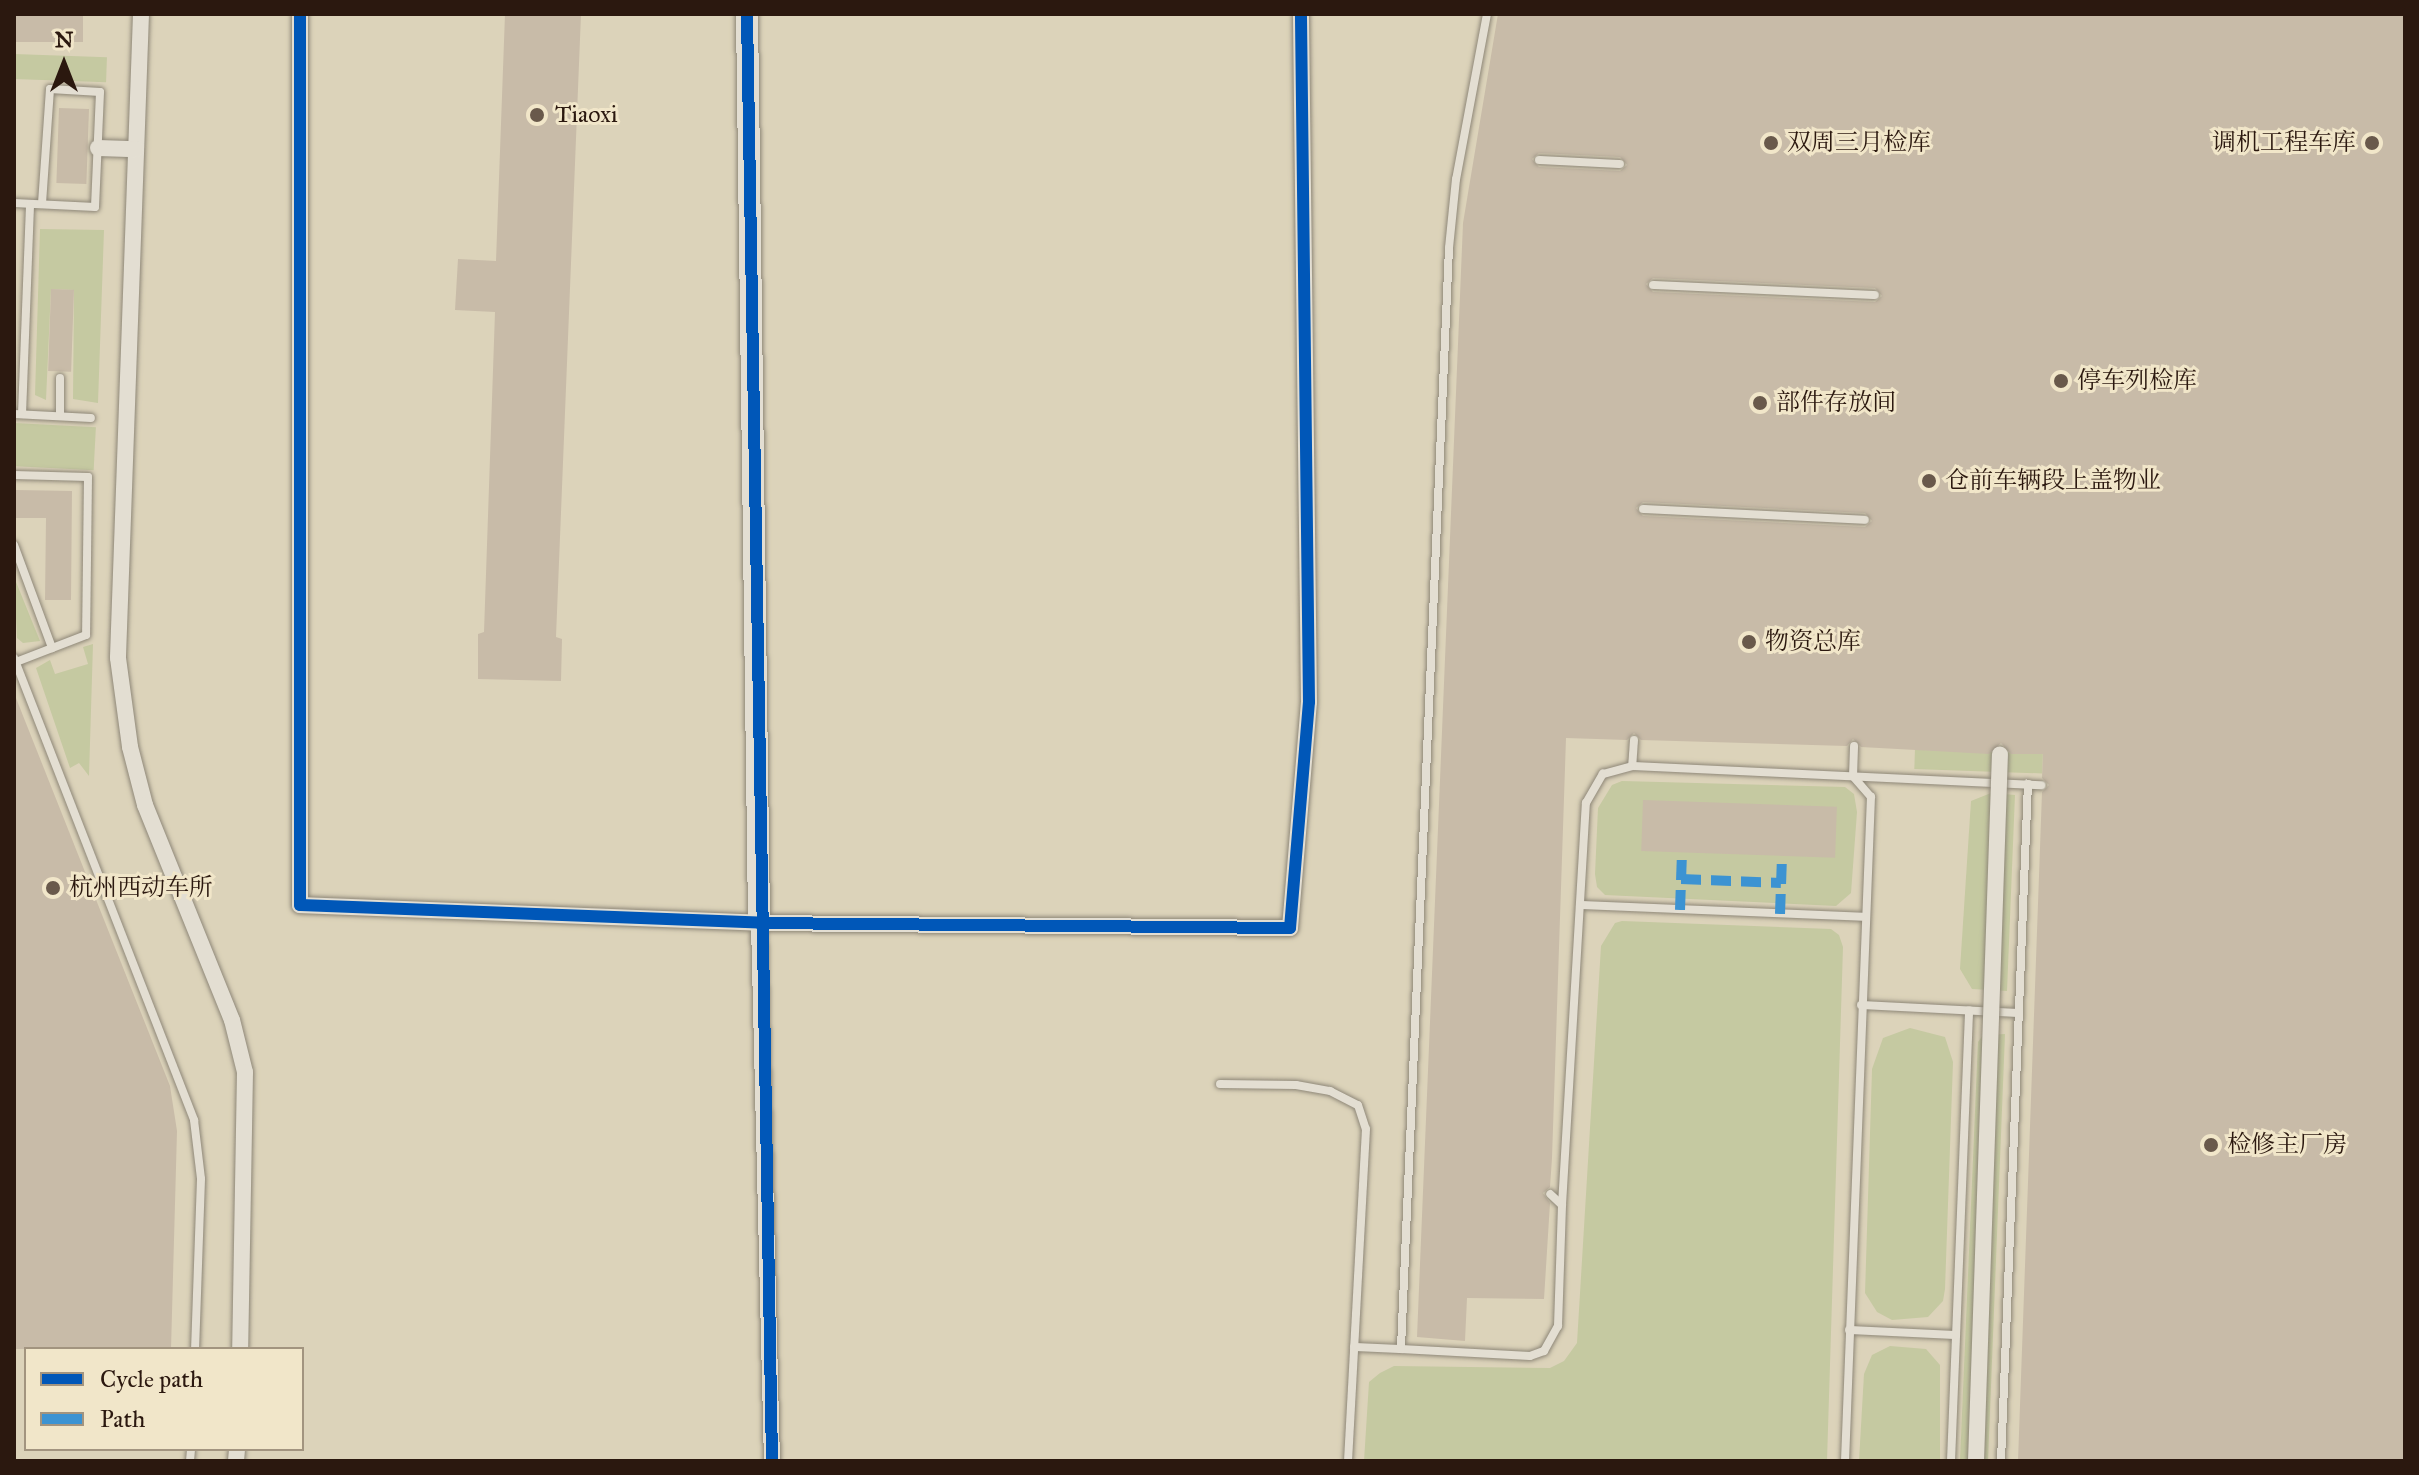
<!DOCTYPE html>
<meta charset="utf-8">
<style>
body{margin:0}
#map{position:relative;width:2419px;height:1475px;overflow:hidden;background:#dcd3ba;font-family:"IM FELL Great Primer","Noto Serif SC",serif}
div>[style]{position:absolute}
.green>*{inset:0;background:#c5c9a1;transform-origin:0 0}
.building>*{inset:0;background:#c8bba8;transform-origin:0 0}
.roads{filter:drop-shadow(0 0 2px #8e8778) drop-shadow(0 0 2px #8e8778)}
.lane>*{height:8px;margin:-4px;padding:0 4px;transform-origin:4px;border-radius:4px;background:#e3ded2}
.street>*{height:16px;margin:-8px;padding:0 8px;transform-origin:8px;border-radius:8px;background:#e3ded2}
.secondary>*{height:22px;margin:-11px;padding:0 11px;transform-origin:11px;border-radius:11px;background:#e3ded2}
.bridges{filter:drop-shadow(0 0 2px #8e8778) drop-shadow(0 0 2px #8e8778)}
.street-bridge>*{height:16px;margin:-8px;padding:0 8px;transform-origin:8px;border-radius:8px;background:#e3ded2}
.quiet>*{height:10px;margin-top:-5px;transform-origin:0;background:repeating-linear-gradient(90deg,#3c93d2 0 20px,transparent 0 30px)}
.cycleway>*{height:12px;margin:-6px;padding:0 6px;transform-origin:6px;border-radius:6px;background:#0057b8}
.dots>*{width:22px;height:22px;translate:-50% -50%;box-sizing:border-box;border:4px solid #f1e6c9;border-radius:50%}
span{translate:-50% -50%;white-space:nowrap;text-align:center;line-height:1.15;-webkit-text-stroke:6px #f1e6c9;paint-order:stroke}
.poi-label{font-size:24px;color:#2b180f}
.left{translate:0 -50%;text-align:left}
.right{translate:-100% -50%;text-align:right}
.frame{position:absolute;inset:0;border:16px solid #2b180f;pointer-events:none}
.legend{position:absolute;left:24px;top:1347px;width:280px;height:104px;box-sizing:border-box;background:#f1e6c9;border:2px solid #a2947f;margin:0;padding:10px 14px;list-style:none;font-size:24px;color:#2b180f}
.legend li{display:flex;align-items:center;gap:16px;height:40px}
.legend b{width:40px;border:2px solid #a2947f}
.north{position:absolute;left:24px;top:24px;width:80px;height:80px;-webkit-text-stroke:6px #f1e6c9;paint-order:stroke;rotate:0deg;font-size:22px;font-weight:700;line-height:32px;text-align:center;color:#2b180f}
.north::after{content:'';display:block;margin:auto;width:28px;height:36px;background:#2b180f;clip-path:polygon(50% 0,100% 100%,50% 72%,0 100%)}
</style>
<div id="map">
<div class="green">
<div style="left:14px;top:54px;width:93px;height:25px;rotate:2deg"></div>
<div style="clip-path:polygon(40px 229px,104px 230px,98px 403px,73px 399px,74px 290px,51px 289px,46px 400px,35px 395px)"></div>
<div style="left:14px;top:423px;width:82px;height:43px;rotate:3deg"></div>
<div style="clip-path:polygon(14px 577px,40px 641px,23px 643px,17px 638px)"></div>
<div style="clip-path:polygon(93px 644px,89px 776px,79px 763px,70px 768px,36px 668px,50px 660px,55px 674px,88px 664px,83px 647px)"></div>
<div style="left:1915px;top:749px;width:128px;height:20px;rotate:2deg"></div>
<div style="clip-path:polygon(1622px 781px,1845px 787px,1854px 794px,1857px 812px,1851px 893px,1836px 906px,1605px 895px,1597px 887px,1595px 874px,1598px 808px,1612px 785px)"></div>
<div style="clip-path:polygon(1991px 793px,2015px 795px,2007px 991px,1972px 989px,1960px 969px,1971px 801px)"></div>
<div style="clip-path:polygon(1622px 921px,1831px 929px,1839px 935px,1843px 947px,1827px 1461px,1364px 1461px,1369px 1382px,1380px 1373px,1394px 1366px,1550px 1368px,1564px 1361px,1577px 1343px,1601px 946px,1615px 923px)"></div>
<div style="clip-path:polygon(1910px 1028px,1945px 1037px,1953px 1062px,1945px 1289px,1943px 1301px,1928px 1317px,1892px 1320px,1877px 1312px,1865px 1293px,1872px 1069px,1883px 1038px)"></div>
<div style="clip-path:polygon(2005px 1034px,1988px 1461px,1960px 1461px,1978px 1042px,1983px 1035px)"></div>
<div style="clip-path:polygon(1890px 1346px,1926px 1349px,1940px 1365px,1940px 1461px,1859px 1461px,1864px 1374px,1872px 1355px)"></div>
</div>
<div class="building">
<div style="left:14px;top:14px;width:69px;height:28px"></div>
<div style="clip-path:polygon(505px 14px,581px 14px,556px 637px,562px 639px,561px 681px,478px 679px,478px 634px,484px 632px,495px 312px,455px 310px,458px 259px,496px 261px)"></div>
<div style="clip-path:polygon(evenodd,1498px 14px,2405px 14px,2405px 1461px,2018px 1461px,2042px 792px,2049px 785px,2042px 778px,2043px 754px,2011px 754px,2001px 743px,1989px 754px,1861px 747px,1853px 739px,1847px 746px,1641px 740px,1634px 733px,1627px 740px,1566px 738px,1552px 1158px,1550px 1187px,1543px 1193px,1550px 1203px,1544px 1299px,1467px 1298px,1465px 1341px,1417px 1337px,1463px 223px,1498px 14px,1539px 153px,1620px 157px,1627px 165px,1620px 171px,1539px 167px,1532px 159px,1539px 153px,1498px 14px,1653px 278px,1875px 288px,1882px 296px,1875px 302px,1653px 292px,1646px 284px,1653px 278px,1498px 14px,1643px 502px,1865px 513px,1872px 521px,1865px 527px,1643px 516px,1636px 508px,1643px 502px)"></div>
<div style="left:59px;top:108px;width:30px;height:75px;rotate:2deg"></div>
<div style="left:51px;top:289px;width:23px;height:82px;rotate:2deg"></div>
<div style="clip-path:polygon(16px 490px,72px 491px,71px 600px,45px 600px,46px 518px,16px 518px)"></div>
<div style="clip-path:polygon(14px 693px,170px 1086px,177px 1131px,171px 1349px,14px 1349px)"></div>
<div style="left:1643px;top:800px;width:194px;height:51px;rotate:2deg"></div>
</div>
<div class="roads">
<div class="lane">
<div style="left:1487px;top:14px;width:168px;rotate:100.6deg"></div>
<div style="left:1456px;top:179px;width:69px;rotate:95.8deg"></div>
<div style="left:1449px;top:248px;width:1102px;rotate:92.5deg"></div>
<div style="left:1401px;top:1349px;width:129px;rotate:3.1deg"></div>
<div style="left:1530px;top:1356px;width:15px;rotate:-20deg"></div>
<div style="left:1544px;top:1351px;width:29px;rotate:-61deg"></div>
<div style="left:1558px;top:1326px;width:121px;rotate:-88.1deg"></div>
<div style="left:1562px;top:1205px;width:16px;rotate:-137deg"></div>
<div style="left:1539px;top:160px;width:81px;rotate:2.8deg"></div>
<div style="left:14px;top:203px;width:81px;rotate:2.8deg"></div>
<div style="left:95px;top:207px;width:115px;rotate:-87.5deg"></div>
<div style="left:100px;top:92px;width:50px;rotate:-176.6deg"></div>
<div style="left:50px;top:89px;width:115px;rotate:94deg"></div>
<div style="left:1653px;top:285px;width:222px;rotate:2.6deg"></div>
<div style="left:60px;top:378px;width:38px;rotate:90deg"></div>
<div style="left:14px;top:414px;width:77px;rotate:3deg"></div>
<div style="left:22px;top:414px;width:210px;rotate:-87.8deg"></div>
<div style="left:14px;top:475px;width:74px;rotate:1.5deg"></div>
<div style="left:88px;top:477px;width:158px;rotate:90.7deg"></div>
<div style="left:86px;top:635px;width:75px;rotate:158.9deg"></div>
<div style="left:1643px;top:509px;width:222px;rotate:2.8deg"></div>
<div style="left:14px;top:545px;width:110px;rotate:69.7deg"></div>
<div style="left:14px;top:658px;width:496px;rotate:68.7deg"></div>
<div style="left:194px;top:1120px;width:59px;rotate:83.2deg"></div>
<div style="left:201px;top:1179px;width:170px;rotate:92deg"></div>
<div style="left:1634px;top:740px;width:26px;rotate:94deg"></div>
<div style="left:1632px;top:766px;width:410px;rotate:2.7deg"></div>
<div style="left:1580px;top:905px;width:285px;rotate:2.4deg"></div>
<div style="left:1861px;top:1005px;width:158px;rotate:2.9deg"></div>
<div style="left:1220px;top:1084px;width:76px;rotate:0.8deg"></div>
<div style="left:1296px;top:1085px;width:35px;rotate:10deg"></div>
<div style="left:1330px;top:1091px;width:31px;rotate:27deg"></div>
<div style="left:1358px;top:1105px;width:25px;rotate:72deg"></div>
<div style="left:1366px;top:1129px;width:332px;rotate:93.1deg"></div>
<div style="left:1562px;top:1205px;width:403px;rotate:-86.6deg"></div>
<div style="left:1586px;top:803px;width:34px;rotate:-60deg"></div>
<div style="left:1603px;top:774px;width:30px;rotate:-15deg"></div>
<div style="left:1849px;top:1330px;width:107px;rotate:2.7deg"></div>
<div style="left:1354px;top:1347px;width:47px;rotate:2.4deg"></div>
<div style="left:190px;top:1461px;width:12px;rotate:-85deg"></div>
<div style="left:1845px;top:1461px;width:665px;rotate:-87.76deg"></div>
<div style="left:1871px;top:797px;width:28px;rotate:-131deg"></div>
<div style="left:1853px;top:776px;width:30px;rotate:-88deg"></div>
<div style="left:1951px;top:1461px;width:451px;rotate:-87.7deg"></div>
<div style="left:2001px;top:1461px;width:678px;rotate:-87.72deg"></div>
</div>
<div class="street">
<div style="left:141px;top:14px;width:644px;rotate:92.05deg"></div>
<div style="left:118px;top:658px;width:90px;rotate:82.3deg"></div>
<div style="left:130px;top:747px;width:60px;rotate:75.5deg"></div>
<div style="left:145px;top:805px;width:232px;rotate:68deg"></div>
<div style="left:232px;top:1020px;width:54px;rotate:76deg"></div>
<div style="left:245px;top:1072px;width:277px;rotate:91deg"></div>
<div style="left:300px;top:14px;width:891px;rotate:90deg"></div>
<div style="left:300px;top:905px;width:459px;rotate:2.2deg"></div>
<div style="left:759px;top:923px;width:531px;rotate:0.54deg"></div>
<div style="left:1290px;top:928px;width:227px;rotate:-85.2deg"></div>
<div style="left:1309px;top:702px;width:688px;rotate:-90.67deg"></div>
<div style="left:98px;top:148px;width:38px;rotate:2deg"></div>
<div style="left:759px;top:923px;width:538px;rotate:88.62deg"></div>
<div style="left:236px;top:1461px;width:12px;rotate:-85deg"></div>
</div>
<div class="secondary">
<div style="left:747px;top:14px;width:909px;rotate:89.24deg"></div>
</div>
</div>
<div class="bridges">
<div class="street-bridge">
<div style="left:1976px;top:1461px;width:707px;rotate:-88.06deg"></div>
</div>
</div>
<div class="quiet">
<div style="left:1681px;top:879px;width:100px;rotate:2.3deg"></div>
<div style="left:1680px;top:910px;width:58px;rotate:-88deg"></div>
<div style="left:1780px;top:914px;width:58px;rotate:-88deg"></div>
</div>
<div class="cycleway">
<div style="left:300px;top:14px;width:891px;rotate:90deg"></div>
<div style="left:300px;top:905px;width:459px;rotate:2.2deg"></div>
<div style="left:759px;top:923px;width:531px;rotate:0.54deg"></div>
<div style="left:1290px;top:928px;width:227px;rotate:-85.2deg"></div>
<div style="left:1309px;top:702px;width:688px;rotate:-90.67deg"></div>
<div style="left:747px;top:14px;width:1447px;rotate:89.01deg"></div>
</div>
<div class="dots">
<div style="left:537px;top:115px;background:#69594b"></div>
<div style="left:1771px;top:143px;background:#69594b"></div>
<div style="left:2372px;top:143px;background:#69594b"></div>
<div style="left:2061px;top:381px;background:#69594b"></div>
<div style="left:1760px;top:403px;background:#69594b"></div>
<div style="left:1929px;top:481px;background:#69594b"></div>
<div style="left:1749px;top:642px;background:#69594b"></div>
<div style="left:53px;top:888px;background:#69594b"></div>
<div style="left:2211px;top:1145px;background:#69594b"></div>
</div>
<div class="poi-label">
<span class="left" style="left:555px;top:115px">Tiaoxi</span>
<span class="left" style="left:1787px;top:143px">双周三月检库</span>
<span class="right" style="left:2356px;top:143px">调机工程车库</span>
<span class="left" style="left:2077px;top:381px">停车列检库</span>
<span class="left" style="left:1776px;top:403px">部件存放间</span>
<span class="left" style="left:1945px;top:481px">仓前车辆段上盖物业</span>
<span class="left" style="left:1765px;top:642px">物资总库</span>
<span class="left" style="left:69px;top:888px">杭州西动车所</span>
<span class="left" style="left:2227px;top:1145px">检修主厂房</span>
</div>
<div class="frame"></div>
<ul class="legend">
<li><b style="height:10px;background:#0057b8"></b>Cycle path</li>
<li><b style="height:10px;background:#3c93d2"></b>Path</li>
</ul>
<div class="north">N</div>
</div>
